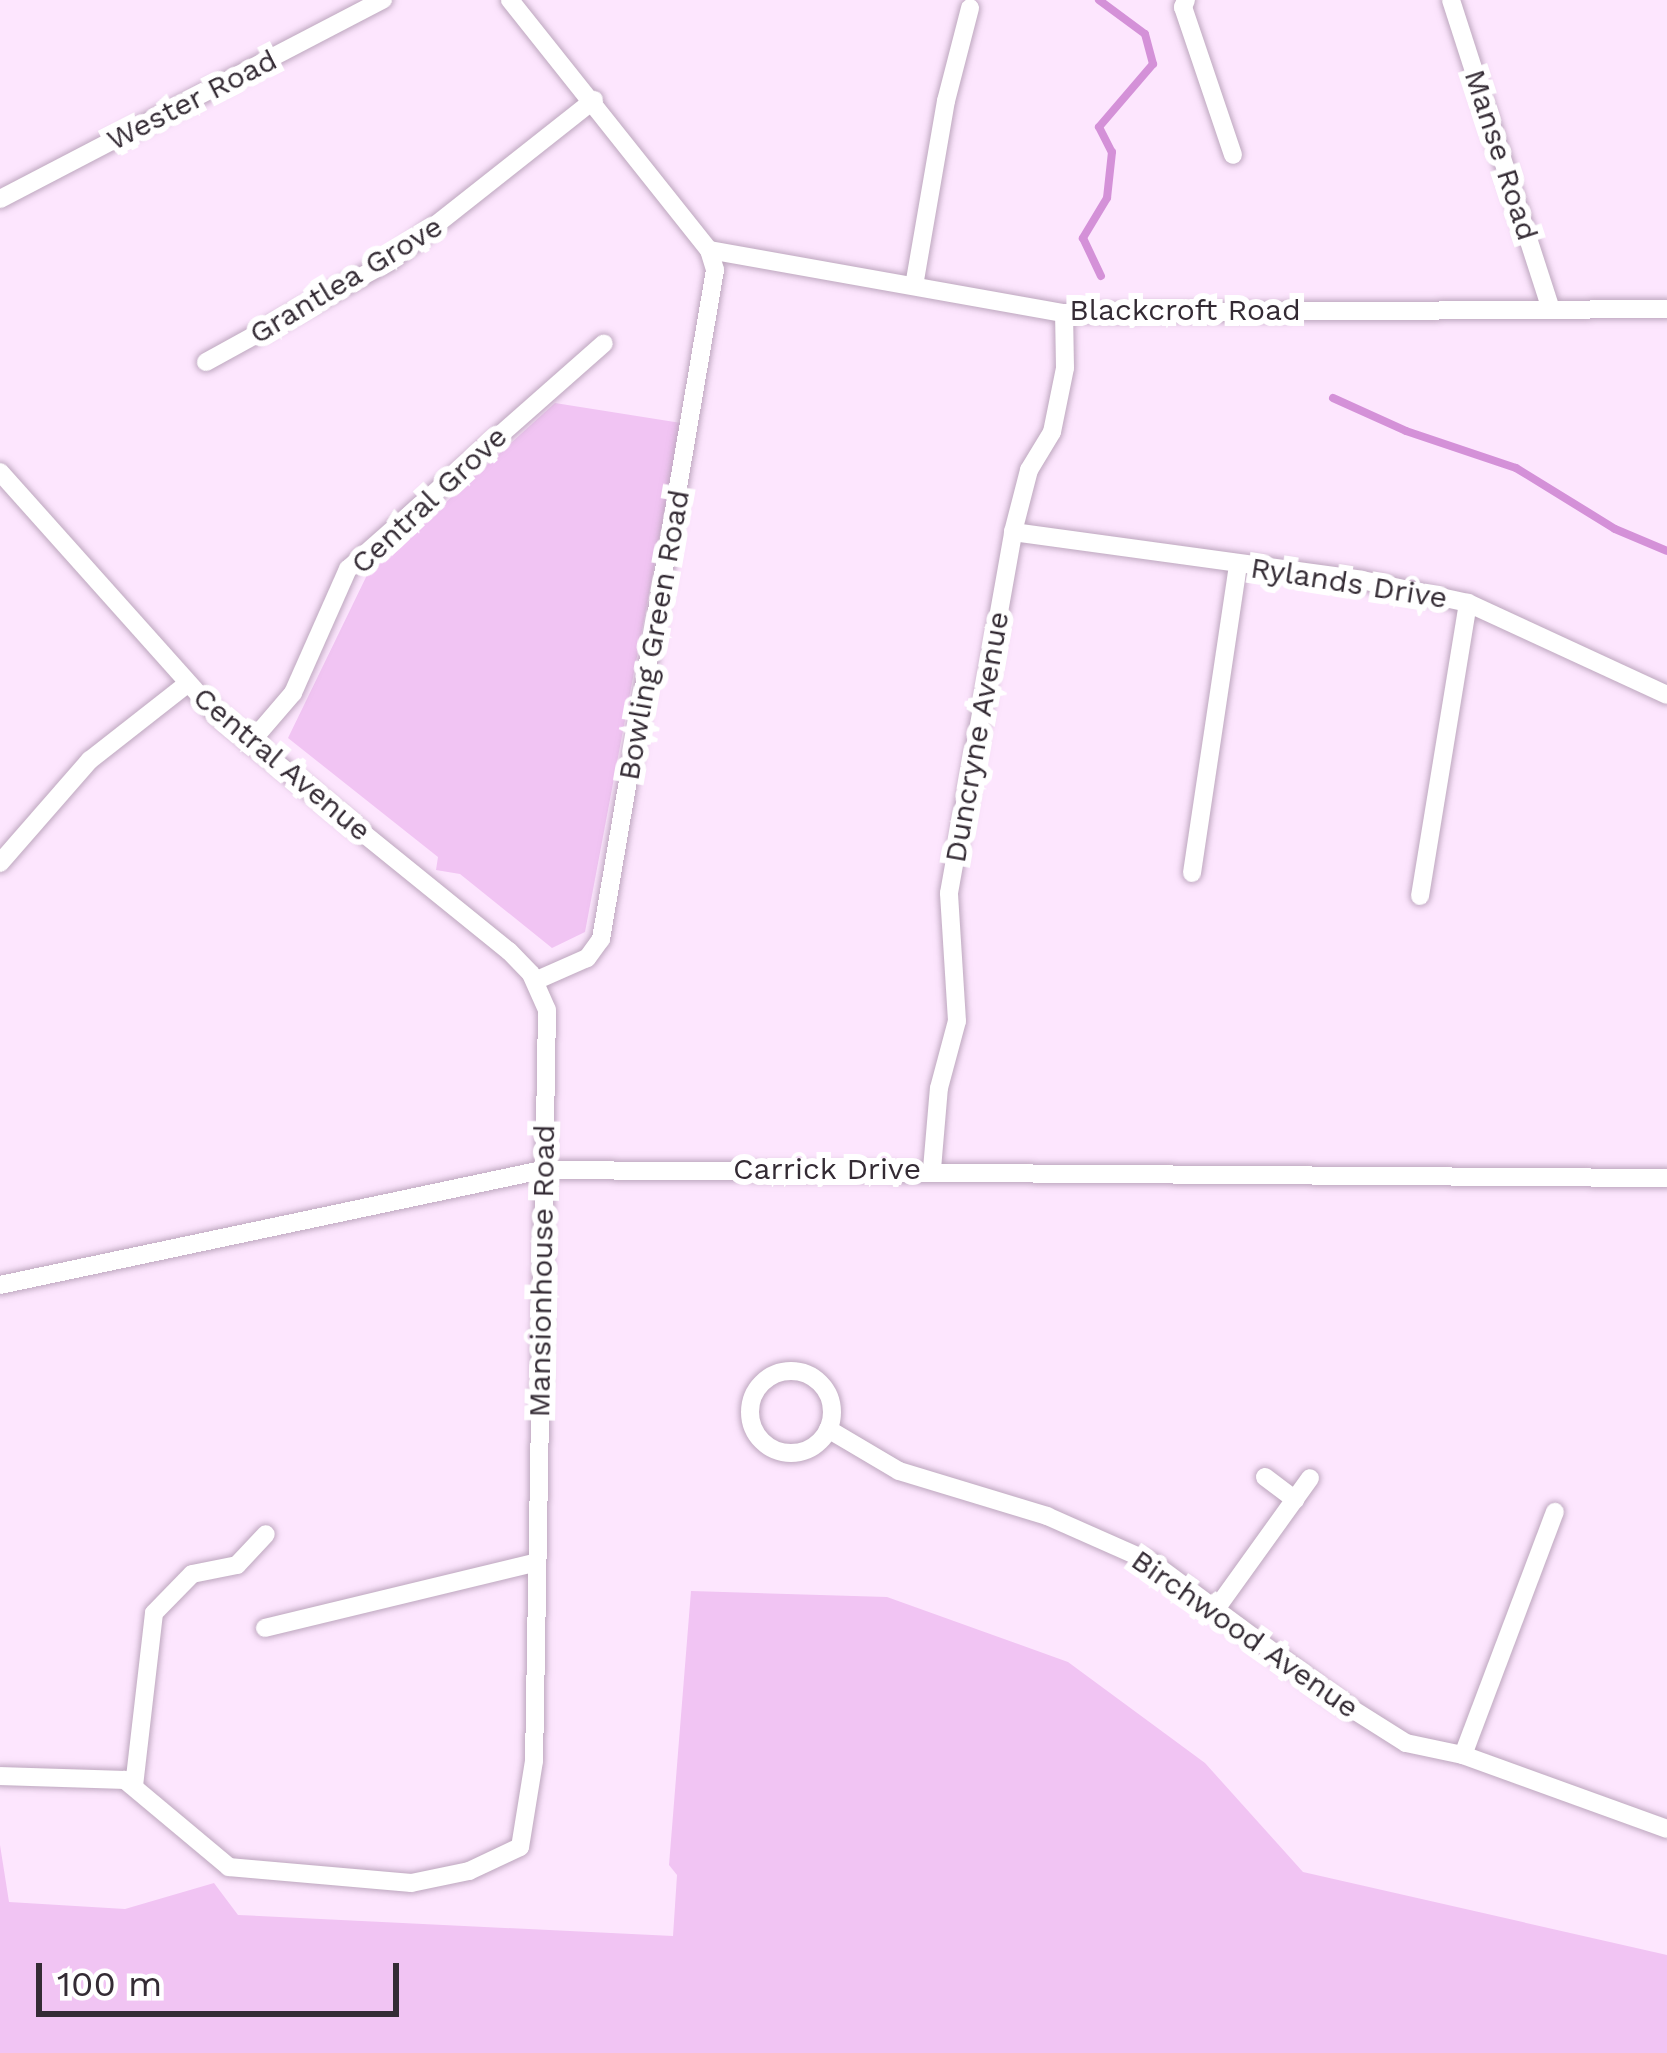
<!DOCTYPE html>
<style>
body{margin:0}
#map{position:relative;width:1667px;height:2053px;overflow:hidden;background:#fde6fe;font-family:"Work Sans",sans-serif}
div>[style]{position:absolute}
.green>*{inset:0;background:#f1c4f3}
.stream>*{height:8px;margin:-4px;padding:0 4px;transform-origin:4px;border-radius:4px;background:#d491d8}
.roads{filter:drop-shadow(0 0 3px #bda7be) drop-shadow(0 0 3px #bda7be)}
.street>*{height:18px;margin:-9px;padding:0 9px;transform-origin:9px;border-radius:9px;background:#fff}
.street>.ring{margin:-9px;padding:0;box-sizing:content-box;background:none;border:18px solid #fff;border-radius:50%}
span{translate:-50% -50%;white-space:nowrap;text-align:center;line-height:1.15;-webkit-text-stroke:12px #fff;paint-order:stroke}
.street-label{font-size:30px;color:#342b34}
.scale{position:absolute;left:36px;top:1963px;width:363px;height:54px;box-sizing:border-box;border:6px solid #342b34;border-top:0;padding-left:15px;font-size:36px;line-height:42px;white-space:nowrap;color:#342b34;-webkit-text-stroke:9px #fff;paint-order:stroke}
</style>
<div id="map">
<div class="green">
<div style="clip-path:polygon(555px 403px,681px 423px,585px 932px,552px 948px,460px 874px,436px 870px,438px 857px,288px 738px,368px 573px)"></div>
<div style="clip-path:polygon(691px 1591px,887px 1597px,1068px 1662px,1205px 1763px,1303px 1872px,1667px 1955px,1667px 2053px,0 2053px,0 1845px,9px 1902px,125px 1909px,214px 1883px,238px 1915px,673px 1936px,677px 1875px,669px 1865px)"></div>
</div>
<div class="stream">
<div style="left:1099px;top:0;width:57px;rotate:36.5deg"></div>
<div style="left:1145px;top:34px;width:31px;rotate:75deg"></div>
<div style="left:1153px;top:64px;width:83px;rotate:130.6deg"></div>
<div style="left:1099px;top:127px;width:28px;rotate:63deg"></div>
<div style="left:1112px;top:152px;width:46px;rotate:96.2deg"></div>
<div style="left:1107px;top:198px;width:47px;rotate:121deg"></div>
<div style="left:1083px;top:238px;width:42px;rotate:64.7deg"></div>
<div style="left:1333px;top:398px;width:80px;rotate:24.3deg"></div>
<div style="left:1406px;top:431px;width:116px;rotate:18.6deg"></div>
<div style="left:1516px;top:468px;width:116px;rotate:31.6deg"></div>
<div style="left:1615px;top:529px;width:56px;rotate:22.9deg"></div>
</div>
<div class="roads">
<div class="street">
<div style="left:510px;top:0;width:320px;rotate:51.5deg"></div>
<div style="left:709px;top:250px;width:21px;rotate:73deg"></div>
<div style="left:715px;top:270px;width:679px;rotate:99.67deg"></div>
<div style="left:601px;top:939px;width:24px;rotate:126deg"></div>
<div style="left:587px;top:958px;width:57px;rotate:156.1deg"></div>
<div style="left:1186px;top:0;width:8px;rotate:113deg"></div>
<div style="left:1183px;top:7px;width:156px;rotate:71.3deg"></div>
<div style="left:1451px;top:0;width:325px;rotate:72.1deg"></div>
<div style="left:0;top:199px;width:432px;rotate:-27.5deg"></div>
<div style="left:709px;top:250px;width:361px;rotate:10.1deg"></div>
<div style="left:1064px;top:313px;width:603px;rotate:-0.38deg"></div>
<div style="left:914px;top:286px;width:188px;rotate:-80.2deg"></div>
<div style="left:946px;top:101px;width:96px;rotate:-75.5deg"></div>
<div style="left:206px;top:362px;width:210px;rotate:-28.8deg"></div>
<div style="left:390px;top:261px;width:260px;rotate:-38.3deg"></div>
<div style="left:0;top:472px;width:324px;rotate:48.2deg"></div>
<div style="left:216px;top:714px;width:377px;rotate:39deg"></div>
<div style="left:509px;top:951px;width:32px;rotate:46deg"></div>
<div style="left:531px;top:974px;width:39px;rotate:66deg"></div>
<div style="left:547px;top:1010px;width:751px;rotate:90.99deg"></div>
<div style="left:534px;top:1761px;width:87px;rotate:99.2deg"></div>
<div style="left:520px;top:1847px;width:56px;rotate:154.8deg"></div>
<div style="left:469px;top:1871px;width:59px;rotate:168.3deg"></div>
<div style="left:411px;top:1883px;width:183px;rotate:-175deg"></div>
<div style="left:229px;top:1867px;width:136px;rotate:-140.1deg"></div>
<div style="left:125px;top:1780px;width:125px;rotate:-178.2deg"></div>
<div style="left:1013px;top:532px;width:352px;rotate:7.8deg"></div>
<div style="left:1362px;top:580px;width:108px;rotate:12.2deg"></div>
<div style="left:1468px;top:603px;width:219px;rotate:24.8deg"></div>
<div style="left:250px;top:743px;width:66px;rotate:-49.3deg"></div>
<div style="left:293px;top:693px;width:136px;rotate:-66.1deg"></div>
<div style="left:348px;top:569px;width:341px;rotate:-41.4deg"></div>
<div style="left:0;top:863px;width:137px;rotate:-48.9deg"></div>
<div style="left:90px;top:760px;width:123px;rotate:-38.1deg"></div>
<div style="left:1192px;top:873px;width:311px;rotate:-81.5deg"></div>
<div style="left:1420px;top:896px;width:297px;rotate:-80.7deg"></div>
<div style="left:932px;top:1169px;width:81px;rotate:-85.1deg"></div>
<div style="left:939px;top:1088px;width:69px;rotate:-75deg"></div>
<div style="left:957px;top:1021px;width:128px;rotate:-93.6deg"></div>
<div style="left:949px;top:893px;width:367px;rotate:-79.9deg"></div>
<div style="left:1013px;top:532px;width:64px;rotate:-75.5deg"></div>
<div style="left:1029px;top:470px;width:44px;rotate:-58.8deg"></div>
<div style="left:1052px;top:432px;width:65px;rotate:-78.5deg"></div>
<div style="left:1065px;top:368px;width:55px;rotate:-91deg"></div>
<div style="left:0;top:1285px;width:554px;rotate:-11.98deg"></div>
<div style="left:542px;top:1170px;width:1125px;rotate:0.41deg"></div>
<div class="ring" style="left:750px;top:1371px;width:64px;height:64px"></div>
<div style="left:828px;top:1429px;width:82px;rotate:30.6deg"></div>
<div style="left:899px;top:1471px;width:155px;rotate:16.9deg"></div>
<div style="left:1047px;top:1516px;width:116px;rotate:23.9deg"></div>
<div style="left:1153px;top:1563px;width:234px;rotate:36.5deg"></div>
<div style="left:1341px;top:1702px;width:77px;rotate:32.2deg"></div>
<div style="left:1406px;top:1743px;width:58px;rotate:11.9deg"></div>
<div style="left:1463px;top:1755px;width:217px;rotate:19.9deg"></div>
<div style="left:1265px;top:1477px;width:38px;rotate:37deg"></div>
<div style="left:1216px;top:1609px;width:161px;rotate:-54.3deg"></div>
<div style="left:265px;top:1628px;width:277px;rotate:-13.6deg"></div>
<div style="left:1463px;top:1755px;width:260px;rotate:-69.3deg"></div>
<div style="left:134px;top:1786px;width:174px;rotate:-83.4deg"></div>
<div style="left:154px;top:1613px;width:54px;rotate:-45.7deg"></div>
<div style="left:192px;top:1574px;width:46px;rotate:-11.3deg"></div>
<div style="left:237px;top:1565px;width:42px;rotate:-46.9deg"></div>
</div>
</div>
<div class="street-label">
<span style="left:192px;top:100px;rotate:-27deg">Wester Road</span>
<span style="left:1501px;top:155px;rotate:72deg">Manse Road</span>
<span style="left:346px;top:280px;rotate:-31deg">Grantlea Grove</span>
<span style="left:1185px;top:310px">Blackcroft Road</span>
<span style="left:429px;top:500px;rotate:-43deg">Central Grove</span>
<span style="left:1349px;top:583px;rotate:9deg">Rylands Drive</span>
<span style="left:654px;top:635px;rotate:-80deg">Bowling Green Road</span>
<span style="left:977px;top:737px;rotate:-80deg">Duncryne Avenue</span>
<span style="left:282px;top:764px;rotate:40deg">Central Avenue</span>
<span style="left:827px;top:1169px">Carrick Drive</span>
<span style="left:542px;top:1271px;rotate:-89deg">Mansionhouse Road</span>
<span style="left:1245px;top:1634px;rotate:35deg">Birchwood Avenue</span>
</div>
<div class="scale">100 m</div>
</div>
